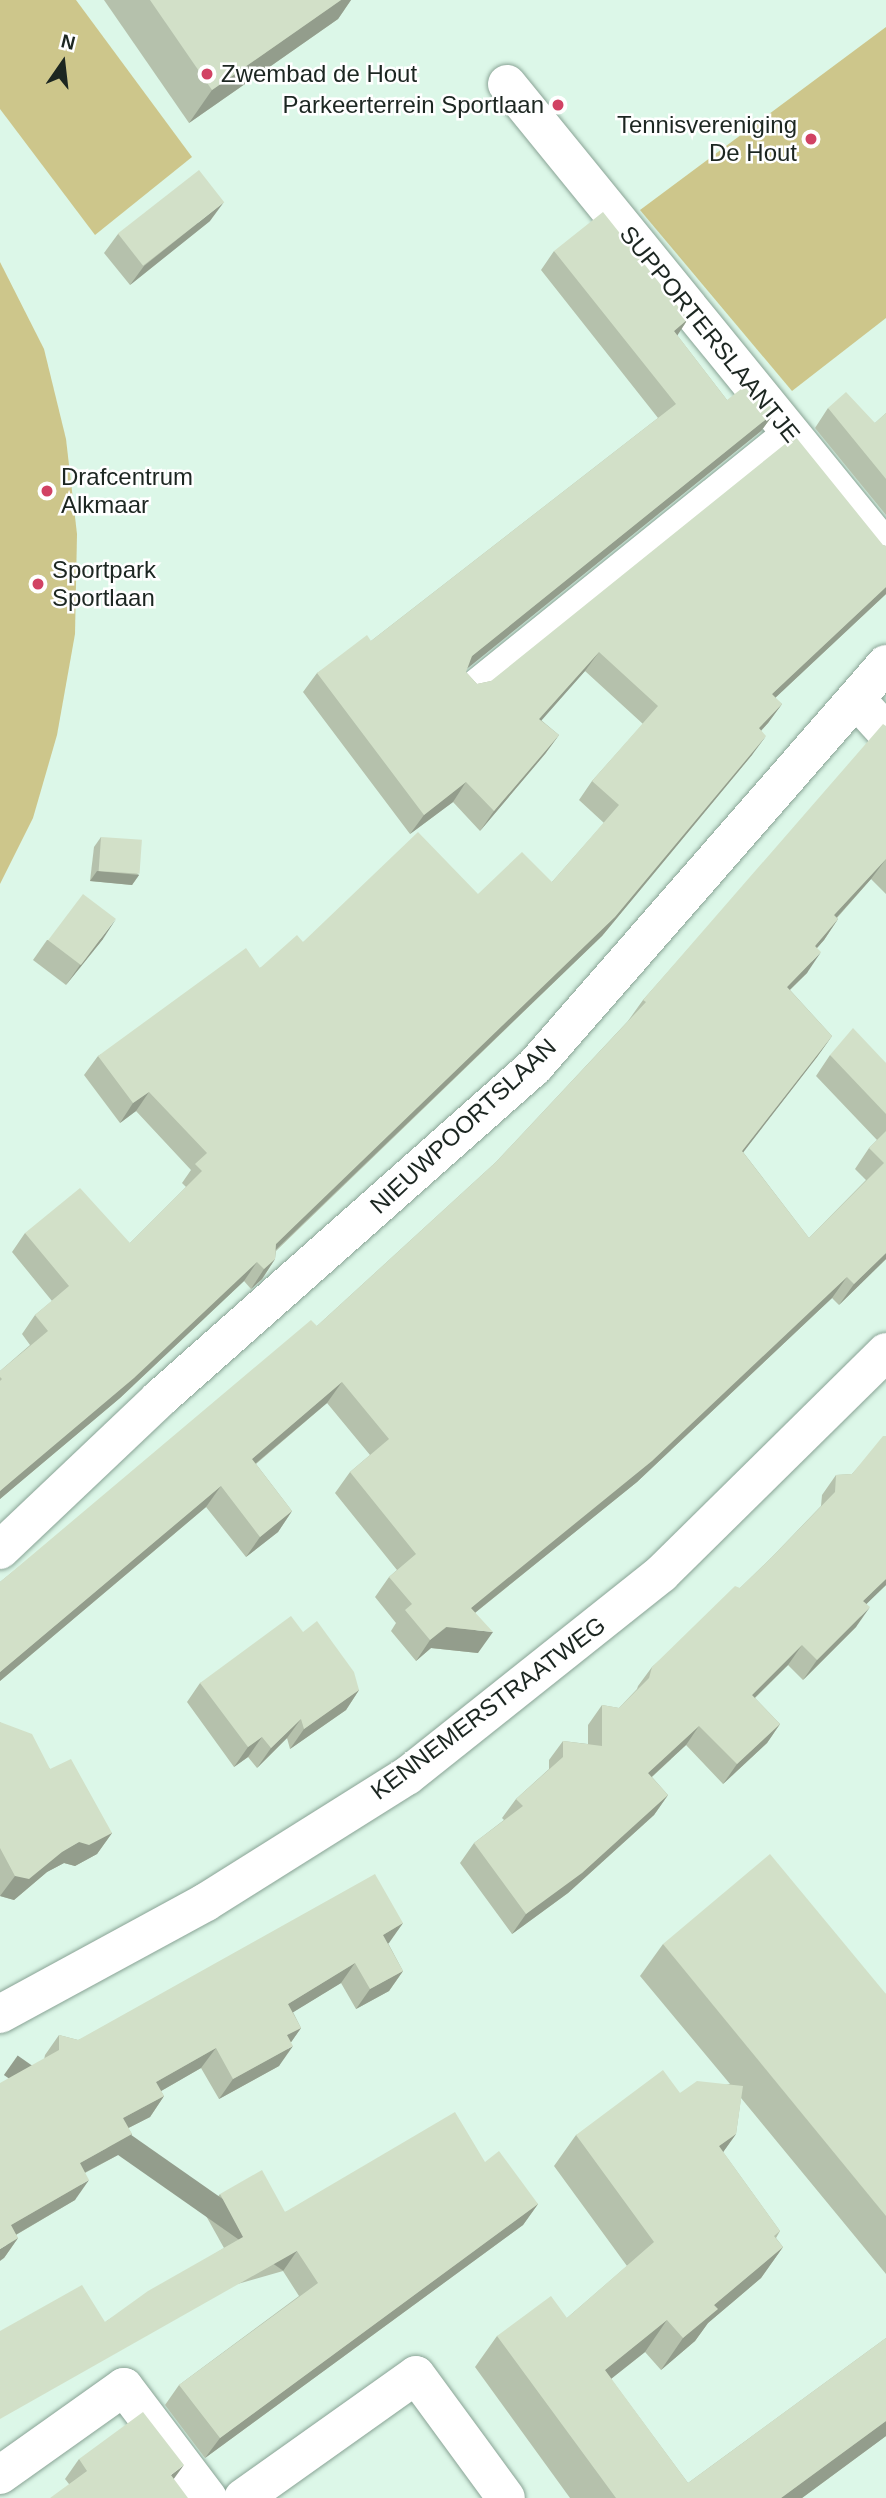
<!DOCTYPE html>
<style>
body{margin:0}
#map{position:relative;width:886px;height:2498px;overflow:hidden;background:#dcf7e8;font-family:Helvetica,sans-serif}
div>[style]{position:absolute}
.green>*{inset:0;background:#cdc68b}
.roads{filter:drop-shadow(0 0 2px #89a395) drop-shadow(0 0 2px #89a395)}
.service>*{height:26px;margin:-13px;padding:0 13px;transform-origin:13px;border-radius:13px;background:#fff}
.pedestrian>*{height:38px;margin:-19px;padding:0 19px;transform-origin:19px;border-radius:19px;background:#fff}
.minor>*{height:38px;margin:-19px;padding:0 19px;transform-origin:19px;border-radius:19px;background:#fff}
.secondary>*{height:38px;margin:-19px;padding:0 19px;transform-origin:19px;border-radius:19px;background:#fff}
.wall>*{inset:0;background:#b5c1ac}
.shaded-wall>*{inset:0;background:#939d8c;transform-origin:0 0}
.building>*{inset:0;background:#d2e0c8;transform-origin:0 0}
.dots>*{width:19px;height:19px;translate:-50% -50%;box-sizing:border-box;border:4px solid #fff;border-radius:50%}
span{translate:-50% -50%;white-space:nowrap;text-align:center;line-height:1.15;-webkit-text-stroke:5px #fff;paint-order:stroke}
.poi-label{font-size:24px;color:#1c2621}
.left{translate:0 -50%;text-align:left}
.right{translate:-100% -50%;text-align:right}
.street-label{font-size:24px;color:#1c2621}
.north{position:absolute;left:28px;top:28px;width:70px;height:70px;-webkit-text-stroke:5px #fff;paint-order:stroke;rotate:14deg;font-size:19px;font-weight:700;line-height:28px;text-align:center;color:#1c2621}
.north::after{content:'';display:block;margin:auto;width:24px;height:32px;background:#1c2621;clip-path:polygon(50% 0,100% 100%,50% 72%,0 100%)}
</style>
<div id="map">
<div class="green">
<div style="clip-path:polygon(0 0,76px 0,192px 157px,95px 235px,0 109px)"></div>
<div style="clip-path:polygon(886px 27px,886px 318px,792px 391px,640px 210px)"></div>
<div style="clip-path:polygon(0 262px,44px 349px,66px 439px,77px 534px,75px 634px,57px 735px,33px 818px,0 884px)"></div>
</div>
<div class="roads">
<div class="service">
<div style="left:468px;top:688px;width:411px;rotate:-38.9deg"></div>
</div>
<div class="pedestrian">
<div style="left:857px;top:700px;width:43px;rotate:47.8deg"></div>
</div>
<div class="minor">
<div style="left:507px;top:84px;width:601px;rotate:50.88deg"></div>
<div style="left:0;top:1550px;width:219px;rotate:-43.5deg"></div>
<div style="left:159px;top:1399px;width:501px;rotate:-41.52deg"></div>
<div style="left:534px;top:1067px;width:535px;rotate:-48.86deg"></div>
<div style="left:0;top:2475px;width:152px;rotate:-35.4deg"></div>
<div style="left:124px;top:2387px;width:139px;rotate:52.9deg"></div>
<div style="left:243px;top:2498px;width:212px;rotate:-35.4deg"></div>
<div style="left:416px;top:2375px;width:152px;rotate:53.8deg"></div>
</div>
<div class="secondary">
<div style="left:0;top:2014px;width:234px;rotate:-28.5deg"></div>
<div style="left:206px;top:1902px;width:237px;rotate:-32.1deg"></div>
<div style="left:407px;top:1776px;width:325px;rotate:-38.5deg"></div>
<div style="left:661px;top:1574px;width:316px;rotate:-44.6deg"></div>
</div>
</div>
<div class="wall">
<div style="clip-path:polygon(104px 0,351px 0,338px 19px,189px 123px)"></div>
<div style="clip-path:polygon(210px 221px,130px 285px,104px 253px,118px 234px)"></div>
<div style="clip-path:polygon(554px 251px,688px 319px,677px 335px,727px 400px,775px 412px,761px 431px,467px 668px,466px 672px,477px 684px,491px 681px,883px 545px,886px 546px,886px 594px,775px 698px,782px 704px,768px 723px,761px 731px,752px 755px,602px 936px,276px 1251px,275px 1259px,262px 1279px,251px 1289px,244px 1281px,120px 1398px,0 1499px,0 1371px,30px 1345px,22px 1334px,35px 1315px,52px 1301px,12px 1252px,25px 1233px,130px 1243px,186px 1187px,182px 1183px,191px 1170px,136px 1111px,120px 1123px,84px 1075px,98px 1056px,260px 968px,303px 942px,478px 894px,552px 882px,604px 823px,579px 800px,592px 781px,643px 724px,585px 671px,541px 720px,559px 735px,545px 754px,480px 831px,453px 802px,410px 834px,303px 692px,317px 673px,371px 641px,658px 418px,541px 270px)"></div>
<div style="clip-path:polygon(828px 408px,875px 423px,886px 413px,886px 515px,815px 428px)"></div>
<div style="clip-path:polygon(886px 726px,886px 894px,871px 879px,837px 918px,838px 919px,824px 940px,817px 948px,807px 973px,790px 990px,832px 1036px,817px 1057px,743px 1152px,809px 1238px,866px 1180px,855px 1169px,869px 1148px,877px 1140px,816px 1076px,830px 1055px,886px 1063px,886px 1259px,839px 1305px,832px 1298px,637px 1482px,475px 1613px,478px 1653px,431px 1648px,416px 1661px,391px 1631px,396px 1623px,375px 1597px,389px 1577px,397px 1570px,335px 1493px,350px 1472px,370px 1455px,327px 1403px,256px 1464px,292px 1511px,278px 1532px,246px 1557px,206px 1507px,0 1681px,0 1582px,317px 1326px,496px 1162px,628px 1021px,643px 1000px)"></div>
<div style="clip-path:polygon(101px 837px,139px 875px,132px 885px,90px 881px,94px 847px)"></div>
<div style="clip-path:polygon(103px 939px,66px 985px,33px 960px,47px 940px)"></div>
<div style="clip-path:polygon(886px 1436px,886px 1585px,866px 1604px,856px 1627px,803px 1680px,788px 1665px,755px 1698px,780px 1724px,767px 1743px,723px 1784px,686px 1745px,652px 1777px,668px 1795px,654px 1815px,568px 1893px,512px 1934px,460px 1863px,474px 1843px,504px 1820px,502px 1818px,516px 1799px,549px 1769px,549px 1760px,563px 1741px,588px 1744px,588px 1725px,602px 1705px,619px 1708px,637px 1689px,638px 1686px,652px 1667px,740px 1588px,772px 1557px,821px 1506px,822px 1495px,836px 1475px,852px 1474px)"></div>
<div style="clip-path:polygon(303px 1632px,359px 1690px,346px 1710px,290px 1749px,287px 1738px,257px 1768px,248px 1757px,234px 1767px,187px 1702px,200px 1683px)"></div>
<div style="clip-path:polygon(0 1722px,50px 1769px,112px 1833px,97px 1854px,75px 1866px,64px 1863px,47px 1872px,14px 1900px,0 1896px)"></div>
<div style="clip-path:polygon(403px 1923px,388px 1943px,403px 1971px,389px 1991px,356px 2009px,341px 1983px,293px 2012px,301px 2028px,291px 2042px,279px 2066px,219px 2099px,201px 2068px,161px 2091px,164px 2096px,150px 2117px,128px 2128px,132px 2134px,118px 2155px,85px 2173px,75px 2200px,16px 2235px,18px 2238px,4px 2258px,45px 2055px,59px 2035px,78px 2040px)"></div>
<div style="clip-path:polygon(663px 1944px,886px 1994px,886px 2274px,741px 2098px,736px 2134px,723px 2152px,780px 2231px,776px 2238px,783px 2247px,761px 2278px,708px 2323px,695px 2341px,661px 2370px,645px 2352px,611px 2379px,688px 2483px,886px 2338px,886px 2436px,802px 2498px,570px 2498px,475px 2367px,497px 2336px,567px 2318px,627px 2266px,554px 2166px,576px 2135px,680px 2093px,730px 2084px,640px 1976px)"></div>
<div style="clip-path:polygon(485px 2162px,538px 2204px,523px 2225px,205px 2458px,165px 2405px,179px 2385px,299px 2296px,283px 2271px,105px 2322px,224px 2248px,205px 2214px,220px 2194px,285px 2212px)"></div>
<div style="clip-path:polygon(79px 2459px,174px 2479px,69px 2484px,65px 2479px)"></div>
</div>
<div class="shaded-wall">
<div style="clip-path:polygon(341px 0,351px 0,338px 19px,189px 123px,212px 90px)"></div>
<div style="clip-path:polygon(224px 202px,210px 221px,130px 285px,144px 266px)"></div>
<div style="clip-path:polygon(688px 319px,675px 339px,674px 331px)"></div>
<div style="clip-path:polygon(775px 412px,761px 431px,458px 676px,472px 656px)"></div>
<div style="clip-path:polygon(886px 587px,886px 594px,758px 714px,772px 694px)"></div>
<div style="clip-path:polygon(599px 652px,585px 671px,526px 738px,539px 719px)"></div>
<div style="clip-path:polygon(782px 704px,768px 723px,745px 748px,759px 728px)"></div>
<div style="clip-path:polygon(559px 735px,545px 754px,480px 831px,494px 811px)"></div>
<div style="clip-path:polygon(766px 736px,752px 755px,602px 936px,262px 1263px,276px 1244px)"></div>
<div style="clip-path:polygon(466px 782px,453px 802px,410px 834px,424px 815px)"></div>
<div style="clip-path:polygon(886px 859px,871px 879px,820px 936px,834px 915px)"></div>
<div style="clip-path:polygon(97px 871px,139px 875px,132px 885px,90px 881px)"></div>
<div style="clip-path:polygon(116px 919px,103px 939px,66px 985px,80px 965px)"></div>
<div style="clip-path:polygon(838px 919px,824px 940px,800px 967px,815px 946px)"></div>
<div style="clip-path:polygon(821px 952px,807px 973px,772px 1007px,787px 987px)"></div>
<div style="clip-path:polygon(832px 1036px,817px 1057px,728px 1172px,742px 1151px)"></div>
<div style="clip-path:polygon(149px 1092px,136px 1111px,120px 1123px,133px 1103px)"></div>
<div style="clip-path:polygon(886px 1253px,886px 1259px,839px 1305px,854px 1284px)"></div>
<div style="clip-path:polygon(275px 1259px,262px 1279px,251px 1289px,264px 1269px)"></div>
<div style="clip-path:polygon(257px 1262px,244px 1281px,120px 1398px,0 1499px,0 1491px)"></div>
<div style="clip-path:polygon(847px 1277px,832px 1298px,637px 1482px,456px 1628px,493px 1632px,478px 1653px,431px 1648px,416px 1661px,430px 1640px,471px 1608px)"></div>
<div style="clip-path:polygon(342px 1382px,327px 1403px,237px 1479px,252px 1459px)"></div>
<div style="clip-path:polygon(221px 1486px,206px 1507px,0 1681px,0 1672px)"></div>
<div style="clip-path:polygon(292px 1511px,278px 1532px,246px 1557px,260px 1537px)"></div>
<div style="clip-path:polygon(886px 1579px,886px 1585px,849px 1621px,863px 1601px)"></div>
<div style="clip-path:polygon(870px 1607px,856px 1627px,803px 1680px,817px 1660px)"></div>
<div style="clip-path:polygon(802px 1645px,788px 1665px,738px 1714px,752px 1695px)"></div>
<div style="clip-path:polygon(359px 1690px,346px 1710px,290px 1749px,304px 1729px)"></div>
<div style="clip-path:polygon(301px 1719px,287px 1738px,257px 1768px,271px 1748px)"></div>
<div style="clip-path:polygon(780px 1724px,767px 1743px,723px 1784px,737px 1764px)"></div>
<div style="clip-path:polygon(699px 1726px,686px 1745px,634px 1793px,648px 1773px)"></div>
<div style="clip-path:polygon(262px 1737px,248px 1757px,234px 1767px,248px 1747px)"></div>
<div style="clip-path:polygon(668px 1795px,654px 1815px,568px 1893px,512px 1934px,526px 1914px)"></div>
<div style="clip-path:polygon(112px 1833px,97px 1854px,75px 1866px,64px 1863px,47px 1872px,14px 1900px,0 1896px,15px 1876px,79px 1842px)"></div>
<div style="clip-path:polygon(403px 1923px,389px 1943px,369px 1955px,383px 1935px)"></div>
<div style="clip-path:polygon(355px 1963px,341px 1983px,274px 2024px,288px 2004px)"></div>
<div style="clip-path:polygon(403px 1971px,389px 1991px,356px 2009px,370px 1989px)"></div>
<div style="clip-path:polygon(301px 2028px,287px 2048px,287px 2035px)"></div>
<div style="clip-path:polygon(293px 2046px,279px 2066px,219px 2099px,233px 2079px)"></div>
<div style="clip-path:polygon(216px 2048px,201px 2068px,142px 2102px,156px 2082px)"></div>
<div style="clip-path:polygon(164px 2096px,150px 2117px,109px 2138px,123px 2118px)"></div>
<div style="clip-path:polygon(132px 2134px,118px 2155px,65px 2183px,80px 2163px)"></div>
<div style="clip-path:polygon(736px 2134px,714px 2165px,719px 2146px)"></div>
<div style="clip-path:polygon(89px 2180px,75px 2200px,0 2244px,11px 2225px)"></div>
<div style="clip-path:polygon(538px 2204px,523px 2225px,205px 2458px,220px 2438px)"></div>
<div style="clip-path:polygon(18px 2238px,4px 2258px,0 2261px,0 2249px)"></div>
<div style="clip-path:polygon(783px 2247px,761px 2278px,708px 2323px,695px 2341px,661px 2370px,683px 2338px,714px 2305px)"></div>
<div style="left:297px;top:2251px;width:24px;height:341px;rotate:125deg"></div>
<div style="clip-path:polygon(667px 2320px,645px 2352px,583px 2401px,605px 2370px)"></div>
<div style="clip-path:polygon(886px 2421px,886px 2436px,802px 2498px,781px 2498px)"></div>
<div style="clip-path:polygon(184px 2465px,170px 2484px,171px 2475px)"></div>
</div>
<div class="building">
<div style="clip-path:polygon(150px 0,341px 0,212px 90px)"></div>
<div style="left:199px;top:170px;width:41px;height:103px;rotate:52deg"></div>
<div style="clip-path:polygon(603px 212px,688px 319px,674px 331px,727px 400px,750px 382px,775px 412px,472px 656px,466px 672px,477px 684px,491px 681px,795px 436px,883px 545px,886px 546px,886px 587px,772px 694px,782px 704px,759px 728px,766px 736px,615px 917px,276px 1244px,275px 1259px,264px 1269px,257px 1262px,134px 1378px,0 1491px,0 1381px,2px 1379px,0 1377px,0 1371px,48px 1331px,35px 1315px,69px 1286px,25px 1233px,80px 1188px,130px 1243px,202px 1171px,195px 1164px,207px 1153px,149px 1092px,133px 1103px,98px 1056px,246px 948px,260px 968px,297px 935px,303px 942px,418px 832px,478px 894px,522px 852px,552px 882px,619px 805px,592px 781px,658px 706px,599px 652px,539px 719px,559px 735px,494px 811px,466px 782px,424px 815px,317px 673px,367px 635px,371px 641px,676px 404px,554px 251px)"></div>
<div style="clip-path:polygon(846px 392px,875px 423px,886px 413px,886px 479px,828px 408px)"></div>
<div style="clip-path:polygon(883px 724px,886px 726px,886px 859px,834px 915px,838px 919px,815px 946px,821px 952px,787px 987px,832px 1036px,742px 1151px,809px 1238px,884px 1163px,869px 1148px,886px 1131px,886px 1253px,854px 1284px,847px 1277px,652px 1461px,471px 1608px,493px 1632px,446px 1627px,430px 1640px,405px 1610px,412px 1604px,389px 1577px,416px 1554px,350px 1472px,389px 1439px,342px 1382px,252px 1459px,292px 1511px,260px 1537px,221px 1486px,0 1672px,0 1582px,311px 1320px,317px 1326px,496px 1162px,646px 1002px,643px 1000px)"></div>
<div style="left:101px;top:837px;width:41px;height:34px;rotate:4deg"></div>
<div style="left:83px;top:894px;width:41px;height:58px;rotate:37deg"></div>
<div style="clip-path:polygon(853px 1028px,886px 1063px,886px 1114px,830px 1055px)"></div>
<div style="clip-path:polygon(883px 1436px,886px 1436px,886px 1579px,863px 1601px,870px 1607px,817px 1660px,802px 1645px,752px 1695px,780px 1724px,737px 1764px,699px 1726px,648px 1773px,668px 1795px,582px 1873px,526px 1914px,474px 1843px,523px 1806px,516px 1799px,563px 1757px,563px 1741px,602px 1746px,602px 1705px,619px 1708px,649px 1678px,652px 1667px,735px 1586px,740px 1588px,772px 1557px,835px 1492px,836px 1475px,852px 1474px)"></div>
<div style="clip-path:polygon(291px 1616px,303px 1632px,317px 1621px,354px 1672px,359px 1690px,304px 1729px,301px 1719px,271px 1748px,262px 1737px,248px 1747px,200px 1683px)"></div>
<div style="clip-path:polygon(0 1722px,32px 1734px,50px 1769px,71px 1759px,112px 1833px,89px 1845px,79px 1842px,62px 1852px,29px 1879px,15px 1876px,0 1848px)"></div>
<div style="clip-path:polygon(770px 1854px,886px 1994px,886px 2216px,663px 1944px)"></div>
<div style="clip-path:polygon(375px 1874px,403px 1923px,383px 1935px,403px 1971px,370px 1989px,355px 1963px,288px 2004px,301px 2028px,287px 2035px,293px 2046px,233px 2079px,216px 2048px,156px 2082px,164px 2096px,123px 2118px,132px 2134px,80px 2163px,89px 2180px,11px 2225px,18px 2238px,0 2249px,0 2083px,59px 2050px,59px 2035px,78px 2040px)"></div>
<div style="clip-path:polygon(663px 2070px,680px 2093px,697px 2081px,743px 2086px,736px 2134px,719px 2146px,780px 2231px,774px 2236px,783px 2247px,714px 2305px,718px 2309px,683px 2338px,667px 2320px,605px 2370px,688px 2483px,886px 2338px,886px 2421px,781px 2498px,616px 2498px,497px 2336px,551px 2296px,567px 2318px,654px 2242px,576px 2135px)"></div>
<div style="clip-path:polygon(455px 2112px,485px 2162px,499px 2151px,538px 2204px,220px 2438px,179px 2385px,318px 2283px,297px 2251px,0 2419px,0 2331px,82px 2285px,105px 2322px,148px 2291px,243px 2237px,220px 2194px,262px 2170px,285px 2212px)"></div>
<div style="clip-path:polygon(143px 2412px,184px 2465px,171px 2475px,188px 2498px,50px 2498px,87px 2471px,79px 2459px)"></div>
</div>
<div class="dots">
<div style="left:207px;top:74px;background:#d14263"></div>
<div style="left:558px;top:105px;background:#d14263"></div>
<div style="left:811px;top:139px;background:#d14263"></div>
<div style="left:47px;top:491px;background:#d14263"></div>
<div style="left:38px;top:584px;background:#d14263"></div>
</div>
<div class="poi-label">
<span class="left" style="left:221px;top:74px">Zwembad de Hout</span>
<span class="right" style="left:544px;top:105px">Parkeerterrein Sportlaan</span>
<span class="right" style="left:797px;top:139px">Tennisvereniging<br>De Hout</span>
<span class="left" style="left:61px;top:491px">Drafcentrum<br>Alkmaar</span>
<span class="left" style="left:52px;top:584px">Sportpark<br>Sportlaan</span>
</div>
<div class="street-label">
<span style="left:710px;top:334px;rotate:51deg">SUPPORTERSLAANTJE</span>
<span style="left:463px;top:1126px;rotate:-43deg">NIEUWPOORTSLAAN</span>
<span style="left:488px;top:1708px;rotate:-37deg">KENNEMERSTRAATWEG</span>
</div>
<div class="north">N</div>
</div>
